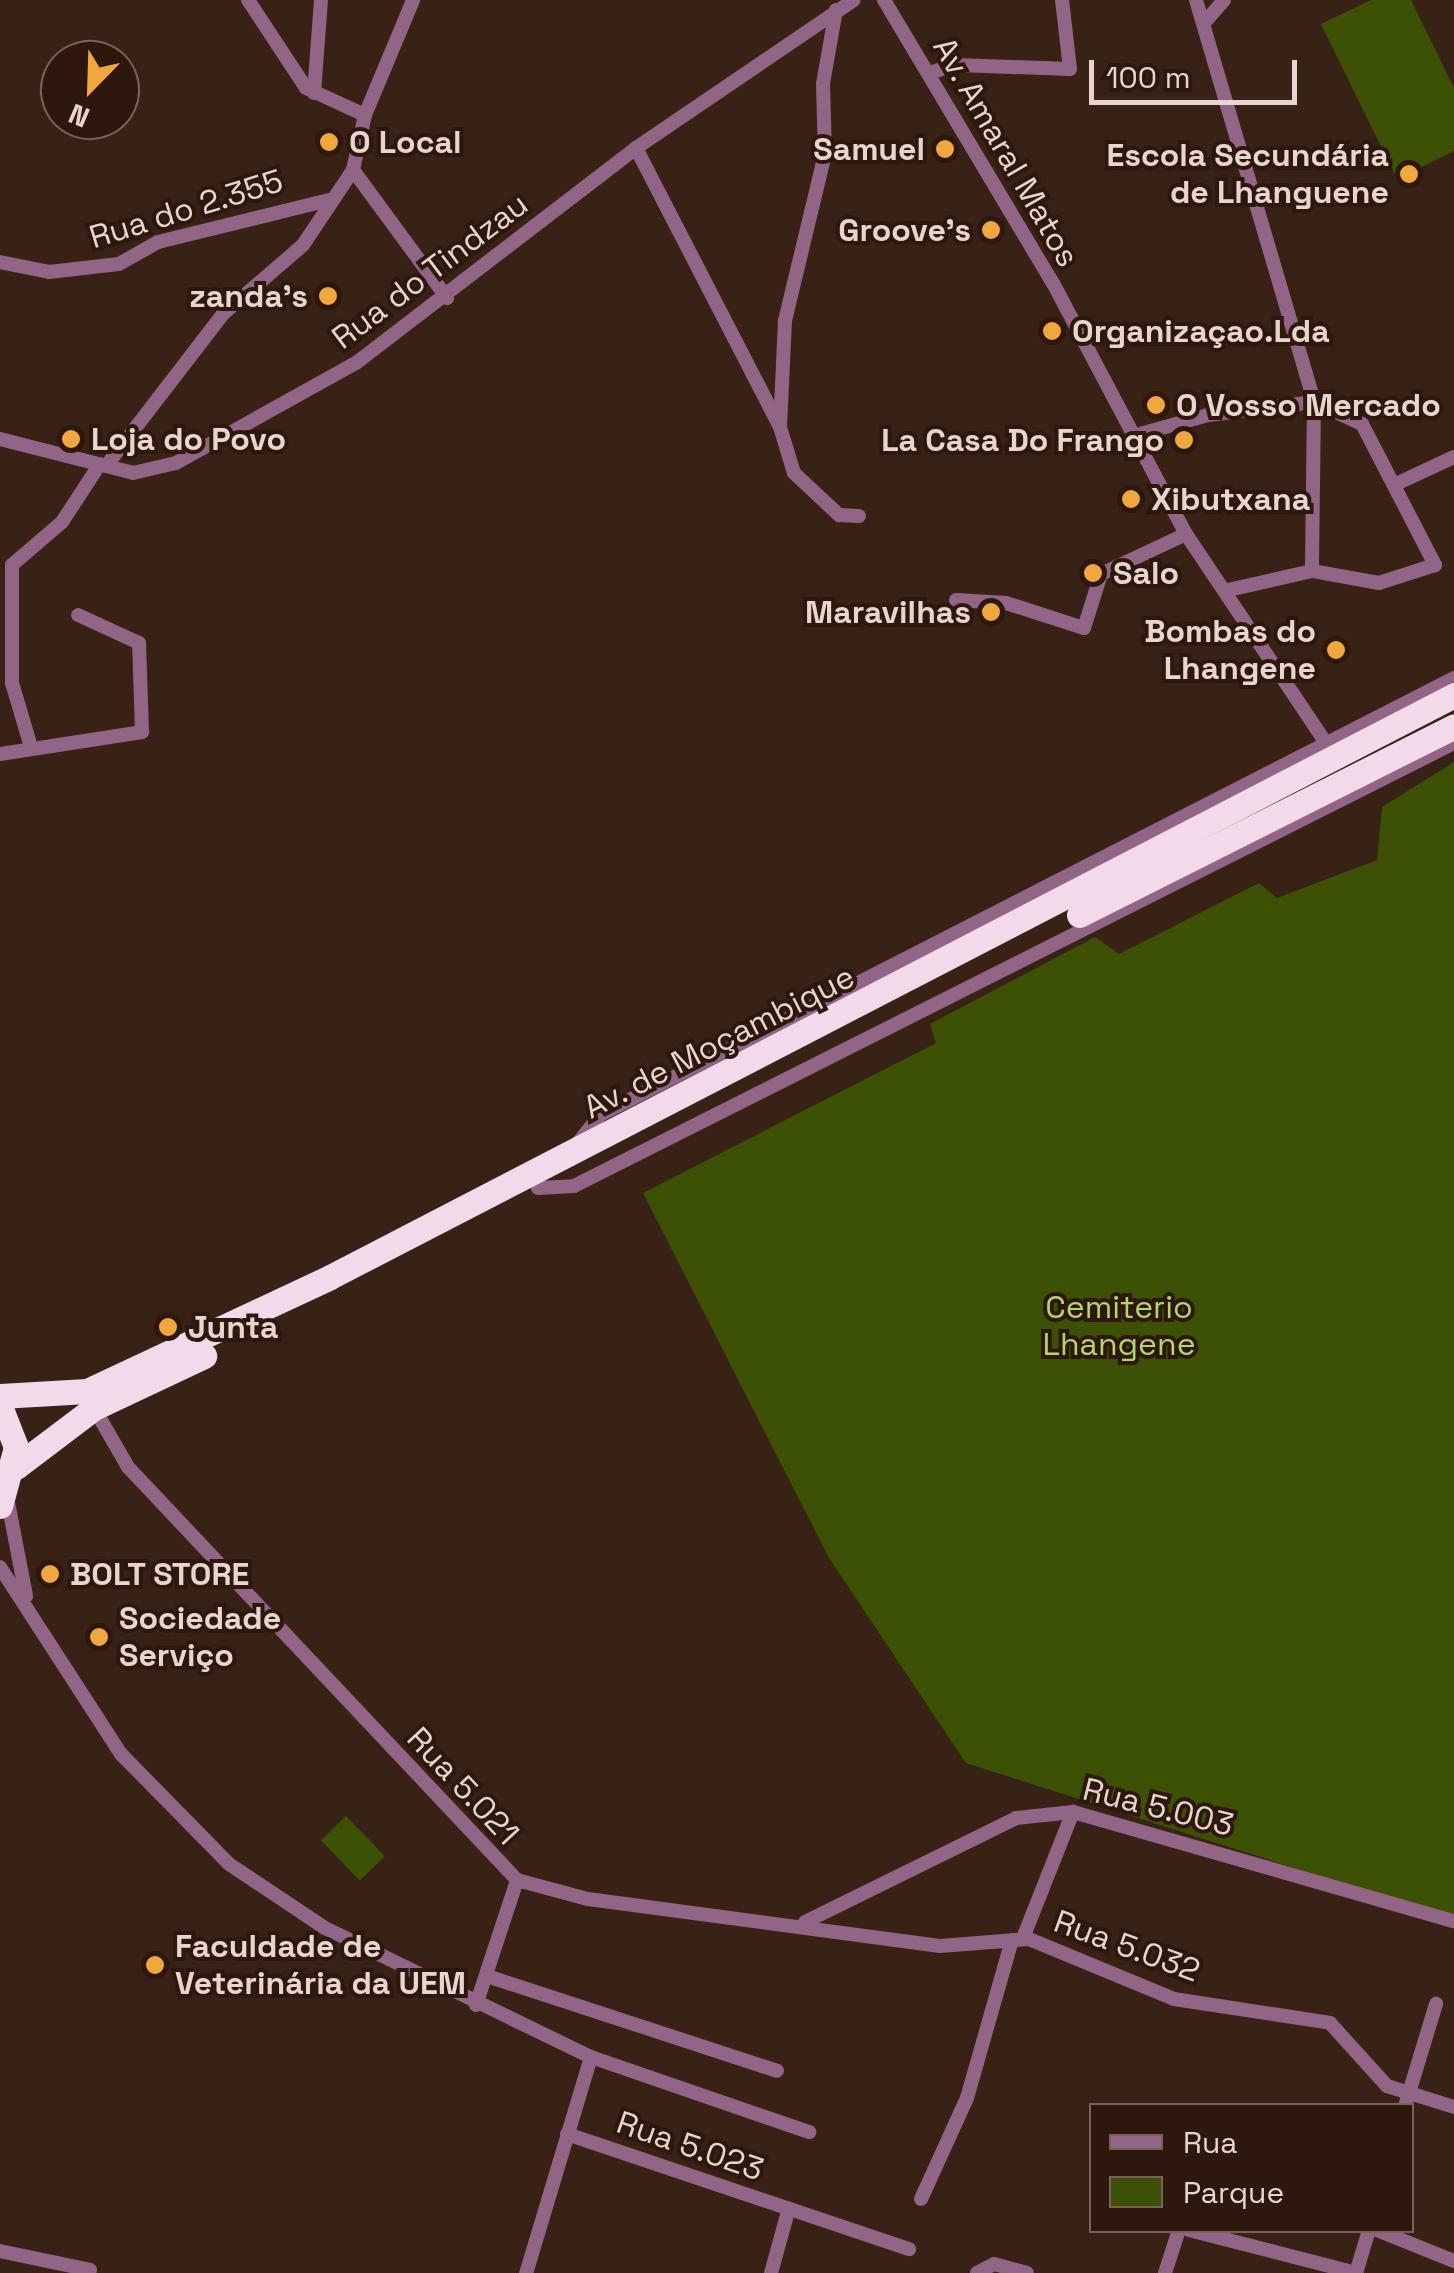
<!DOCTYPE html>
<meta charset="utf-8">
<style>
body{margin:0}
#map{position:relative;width:1454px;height:2273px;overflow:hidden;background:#382115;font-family:"Space Grotesk",sans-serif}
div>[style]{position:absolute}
.green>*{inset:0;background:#3d5104;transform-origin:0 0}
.street>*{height:14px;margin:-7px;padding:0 7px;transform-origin:7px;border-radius:7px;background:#926485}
.highway>*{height:25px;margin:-12.5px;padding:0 12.5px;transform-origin:12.5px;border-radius:12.5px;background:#f2daea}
.dots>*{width:28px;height:28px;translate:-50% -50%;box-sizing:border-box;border:5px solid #2e170c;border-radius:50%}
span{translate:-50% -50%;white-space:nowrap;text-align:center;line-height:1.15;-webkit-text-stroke:8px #2e170c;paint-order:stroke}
.poi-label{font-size:32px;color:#e6d6cf;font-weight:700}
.left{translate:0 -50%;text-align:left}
.right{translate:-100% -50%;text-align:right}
.street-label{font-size:32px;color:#e6d6cf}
.park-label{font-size:32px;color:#b2d56e}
.legend{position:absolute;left:1089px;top:2103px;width:325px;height:130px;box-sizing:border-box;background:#2e170c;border:2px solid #78635a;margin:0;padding:12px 18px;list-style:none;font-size:30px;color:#e6d6cf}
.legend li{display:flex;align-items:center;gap:20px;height:50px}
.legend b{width:50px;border:2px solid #78635a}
.north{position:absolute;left:40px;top:40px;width:100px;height:100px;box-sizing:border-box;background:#2e170c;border:2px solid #78635a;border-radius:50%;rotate:203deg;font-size:28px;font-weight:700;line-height:40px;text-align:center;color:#e6d6cf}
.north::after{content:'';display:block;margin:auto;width:35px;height:45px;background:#efa73e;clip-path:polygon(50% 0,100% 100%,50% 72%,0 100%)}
.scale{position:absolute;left:1089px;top:60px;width:208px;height:45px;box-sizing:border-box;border:5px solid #e6d6cf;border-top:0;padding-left:12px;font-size:30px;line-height:35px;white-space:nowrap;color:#e6d6cf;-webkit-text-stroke:8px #2e170c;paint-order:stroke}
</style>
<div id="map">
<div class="green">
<div style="clip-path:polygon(1371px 0,1411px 0,1454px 88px,1454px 151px,1397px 179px,1321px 24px)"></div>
<div style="clip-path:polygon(1454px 762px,1454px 1919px,966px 1763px,829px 1558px,643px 1193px,936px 1043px,930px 1024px,1095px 937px,1119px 954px,1259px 883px,1277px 898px,1377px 860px,1382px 807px)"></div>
<div style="left:346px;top:1816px;width:56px;height:35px;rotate:46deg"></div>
</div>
<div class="street">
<div style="left:248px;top:0;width:105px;rotate:56.6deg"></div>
<div style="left:306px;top:88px;width:65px;rotate:24.6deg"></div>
<div style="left:884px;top:0;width:330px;rotate:59.2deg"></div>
<div style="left:1053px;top:283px;width:284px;rotate:62.1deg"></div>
<div style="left:1186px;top:534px;width:252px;rotate:56.2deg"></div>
<div style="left:1196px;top:0;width:419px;rotate:73.6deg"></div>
<div style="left:1314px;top:402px;width:169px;rotate:90.7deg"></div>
<div style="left:1312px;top:571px;width:90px;rotate:167.2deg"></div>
<div style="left:836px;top:10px;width:75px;rotate:100deg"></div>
<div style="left:823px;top:84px;width:70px;rotate:88.4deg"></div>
<div style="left:825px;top:154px;width:172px;rotate:103.5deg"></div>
<div style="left:785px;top:321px;width:106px;rotate:92.7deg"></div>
<div style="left:780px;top:427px;width:48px;rotate:73.1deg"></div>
<div style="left:794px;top:473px;width:62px;rotate:43deg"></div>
<div style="left:839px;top:515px;width:20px;rotate:3deg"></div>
<div style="left:1205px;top:22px;width:29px;rotate:-49deg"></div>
<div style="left:929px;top:73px;width:28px;rotate:-17deg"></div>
<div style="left:956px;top:65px;width:114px;rotate:2deg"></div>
<div style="left:1070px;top:69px;width:69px;rotate:-96.6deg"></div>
<div style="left:314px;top:93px;width:93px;rotate:-85.7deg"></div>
<div style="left:636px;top:148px;width:314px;rotate:62.7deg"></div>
<div style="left:353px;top:170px;width:159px;rotate:53.7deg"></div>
<div style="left:0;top:262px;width:50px;rotate:11.5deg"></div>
<div style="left:49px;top:272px;width:70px;rotate:-6.5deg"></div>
<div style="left:119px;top:264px;width:45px;rotate:-29.4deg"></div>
<div style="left:158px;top:242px;width:176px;rotate:-13.8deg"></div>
<div style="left:1133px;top:436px;width:78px;rotate:-15.6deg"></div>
<div style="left:1208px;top:415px;width:107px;rotate:-7deg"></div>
<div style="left:1314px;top:402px;width:53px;rotate:24.6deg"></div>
<div style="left:1362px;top:424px;width:159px;rotate:62.6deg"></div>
<div style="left:1435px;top:565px;width:59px;rotate:162.2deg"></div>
<div style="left:1379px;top:583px;width:68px;rotate:-169.8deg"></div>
<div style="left:0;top:439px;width:137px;rotate:14.3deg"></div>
<div style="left:133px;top:473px;width:44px;rotate:-13.1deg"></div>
<div style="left:176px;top:463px;width:206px;rotate:-29.1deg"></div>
<div style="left:356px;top:363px;width:353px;rotate:-37.5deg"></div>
<div style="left:636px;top:148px;width:263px;rotate:-34.2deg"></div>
<div style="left:106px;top:466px;width:193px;rotate:-52.4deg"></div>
<div style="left:224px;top:313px;width:104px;rotate:-40.7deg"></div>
<div style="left:303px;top:245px;width:90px;rotate:-56.3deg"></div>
<div style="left:353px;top:170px;width:56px;rotate:-77.7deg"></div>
<div style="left:365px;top:115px;width:125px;rotate:-67.3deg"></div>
<div style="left:1396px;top:484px;width:64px;rotate:-25deg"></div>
<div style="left:956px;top:600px;width:50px;rotate:3.4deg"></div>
<div style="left:1006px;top:603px;width:82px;rotate:17.8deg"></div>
<div style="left:1084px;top:628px;width:57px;rotate:-72.5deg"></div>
<div style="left:1101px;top:574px;width:94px;rotate:-25.2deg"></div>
<div style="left:31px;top:747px;width:67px;rotate:-106.5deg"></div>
<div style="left:12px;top:683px;width:118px;rotate:-90deg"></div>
<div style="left:12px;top:565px;width:66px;rotate:-40.7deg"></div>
<div style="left:62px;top:522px;width:69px;rotate:-56.8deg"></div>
<div style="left:0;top:754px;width:144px;rotate:-8.8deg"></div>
<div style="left:142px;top:732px;width:89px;rotate:-91.9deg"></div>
<div style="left:139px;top:643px;width:67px;rotate:-155.3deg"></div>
<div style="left:570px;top:1153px;width:48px;rotate:-51.7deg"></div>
<div style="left:600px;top:1115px;width:959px;rotate:-27.1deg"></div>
<div style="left:538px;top:1188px;width:36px;rotate:-3deg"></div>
<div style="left:574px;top:1186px;width:985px;rotate:-26.72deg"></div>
<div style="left:94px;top:1408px;width:68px;rotate:60deg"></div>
<div style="left:128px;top:1467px;width:567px;rotate:46.71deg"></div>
<div style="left:517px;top:1880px;width:73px;rotate:15deg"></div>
<div style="left:588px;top:1899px;width:355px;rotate:7.6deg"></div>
<div style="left:940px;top:1946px;width:89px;rotate:-4.5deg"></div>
<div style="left:1029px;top:1939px;width:157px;rotate:22.5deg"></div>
<div style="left:1174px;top:1999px;width:158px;rotate:8.7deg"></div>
<div style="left:1330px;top:2023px;width:85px;rotate:47.9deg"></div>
<div style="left:1387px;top:2086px;width:70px;rotate:17.4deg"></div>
<div style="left:7px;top:1497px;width:101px;rotate:79.1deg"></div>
<div style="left:0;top:1567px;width:223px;rotate:57.1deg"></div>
<div style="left:121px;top:1754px;width:154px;rotate:45.5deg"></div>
<div style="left:229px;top:1864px;width:115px;rotate:33.7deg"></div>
<div style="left:325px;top:1928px;width:296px;rotate:25.9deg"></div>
<div style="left:591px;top:2057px;width:226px;rotate:106.7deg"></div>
<div style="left:805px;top:1922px;width:235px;rotate:-26.2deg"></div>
<div style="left:1016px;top:1818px;width:57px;rotate:-6deg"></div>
<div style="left:1073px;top:1812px;width:396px;rotate:16deg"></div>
<div style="left:1023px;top:1938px;width:136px;rotate:-68.4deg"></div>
<div style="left:487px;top:1976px;width:305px;rotate:18.1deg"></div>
<div style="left:476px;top:2005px;width:132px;rotate:-71.8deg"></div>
<div style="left:591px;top:2057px;width:231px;rotate:19deg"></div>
<div style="left:1405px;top:2106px;width:107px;rotate:-73.1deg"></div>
<div style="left:567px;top:2134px;width:361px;rotate:18.6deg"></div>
<div style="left:921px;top:2199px;width:111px;rotate:-65.5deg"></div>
<div style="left:967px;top:2098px;width:164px;rotate:-74.1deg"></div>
<div style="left:1189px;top:2230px;width:173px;rotate:14.4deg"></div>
<div style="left:1377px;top:2230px;width:83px;rotate:21.9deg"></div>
<div style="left:0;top:2251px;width:92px;rotate:11.9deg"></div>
<div style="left:771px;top:2273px;width:67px;rotate:-74.5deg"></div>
<div style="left:977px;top:2273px;width:19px;rotate:-28deg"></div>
<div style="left:994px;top:2264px;width:34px;rotate:15deg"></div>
<div style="left:1165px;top:2273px;width:45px;rotate:-72deg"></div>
<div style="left:1356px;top:2273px;width:45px;rotate:-73.2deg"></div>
</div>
<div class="highway">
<div style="left:1079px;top:915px;width:420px;rotate:-26.7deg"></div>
<div style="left:0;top:1396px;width:87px;rotate:-3.3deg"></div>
<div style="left:87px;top:1391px;width:268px;rotate:-25.1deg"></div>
<div style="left:330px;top:1277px;width:1266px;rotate:-27.37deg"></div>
<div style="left:0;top:1406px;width:44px;rotate:68.7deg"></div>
<div style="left:16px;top:1447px;width:61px;rotate:105.2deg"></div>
<div style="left:16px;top:1467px;width:98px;rotate:-37.1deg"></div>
<div style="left:94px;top:1408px;width:122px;rotate:-25.3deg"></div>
</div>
<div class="dots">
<div style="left:329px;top:142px;background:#efa73e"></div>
<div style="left:945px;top:149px;background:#efa73e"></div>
<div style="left:1409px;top:174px;background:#efa73e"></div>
<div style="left:991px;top:230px;background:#efa73e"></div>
<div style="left:328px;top:296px;background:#efa73e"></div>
<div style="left:1052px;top:331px;background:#efa73e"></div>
<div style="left:1156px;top:405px;background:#efa73e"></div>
<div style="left:71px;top:439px;background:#efa73e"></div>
<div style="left:1184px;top:440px;background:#efa73e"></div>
<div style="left:1131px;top:499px;background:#efa73e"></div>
<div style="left:1093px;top:573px;background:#efa73e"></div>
<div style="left:991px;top:612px;background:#efa73e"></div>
<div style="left:1336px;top:650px;background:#efa73e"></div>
<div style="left:168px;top:1327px;background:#efa73e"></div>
<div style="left:50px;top:1574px;background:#efa73e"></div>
<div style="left:99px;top:1637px;background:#efa73e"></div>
<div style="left:155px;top:1965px;background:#efa73e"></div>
</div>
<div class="poi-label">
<span class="left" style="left:349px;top:142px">O Local</span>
<span class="right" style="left:925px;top:149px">Samuel</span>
<span class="right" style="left:1389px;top:174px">Escola Secundária<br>de Lhanguene</span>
<span class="right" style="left:971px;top:230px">Groove's</span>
<span class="right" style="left:308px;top:296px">zanda's</span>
<span class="left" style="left:1072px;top:331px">Organizaçao.Lda</span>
<span class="left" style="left:1176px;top:405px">O Vosso Mercado</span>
<span class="left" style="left:91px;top:439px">Loja do Povo</span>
<span class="right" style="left:1164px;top:440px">La Casa Do Frango</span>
<span class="left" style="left:1151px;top:499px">Xibutxana</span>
<span class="left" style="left:1113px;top:573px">Salo</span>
<span class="right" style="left:971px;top:612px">Maravilhas</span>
<span class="right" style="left:1316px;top:650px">Bombas do<br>Lhangene</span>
<span class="left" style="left:188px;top:1327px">Junta</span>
<span class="left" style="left:70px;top:1574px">BOLT STORE</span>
<span class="left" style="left:119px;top:1637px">Sociedade<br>Serviço</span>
<span class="left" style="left:175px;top:1965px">Faculdade de<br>Veterinária da UEM</span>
</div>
<div class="street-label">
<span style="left:1006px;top:152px;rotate:60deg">Av. Amaral Matos</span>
<span style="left:186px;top:209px;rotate:-17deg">Rua do 2.355</span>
<span style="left:430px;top:271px;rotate:-37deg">Rua do Tindzau</span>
<span style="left:719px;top:1042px;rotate:-27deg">Av. de Moçambique</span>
<span style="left:463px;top:1786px;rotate:47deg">Rua 5.021</span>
<span style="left:1158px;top:1807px;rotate:14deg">Rua 5.003</span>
<span style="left:1127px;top:1946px;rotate:20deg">Rua 5.032</span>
<span style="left:690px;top:2146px;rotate:19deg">Rua 5.023</span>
</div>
<div class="park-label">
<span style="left:1119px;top:1326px">Cemiterio<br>Lhangene</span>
</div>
<ul class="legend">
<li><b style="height:12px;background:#926485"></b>Rua</li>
<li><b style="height:28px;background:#3d5104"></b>Parque</li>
</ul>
<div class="north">N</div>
<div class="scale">100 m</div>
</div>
